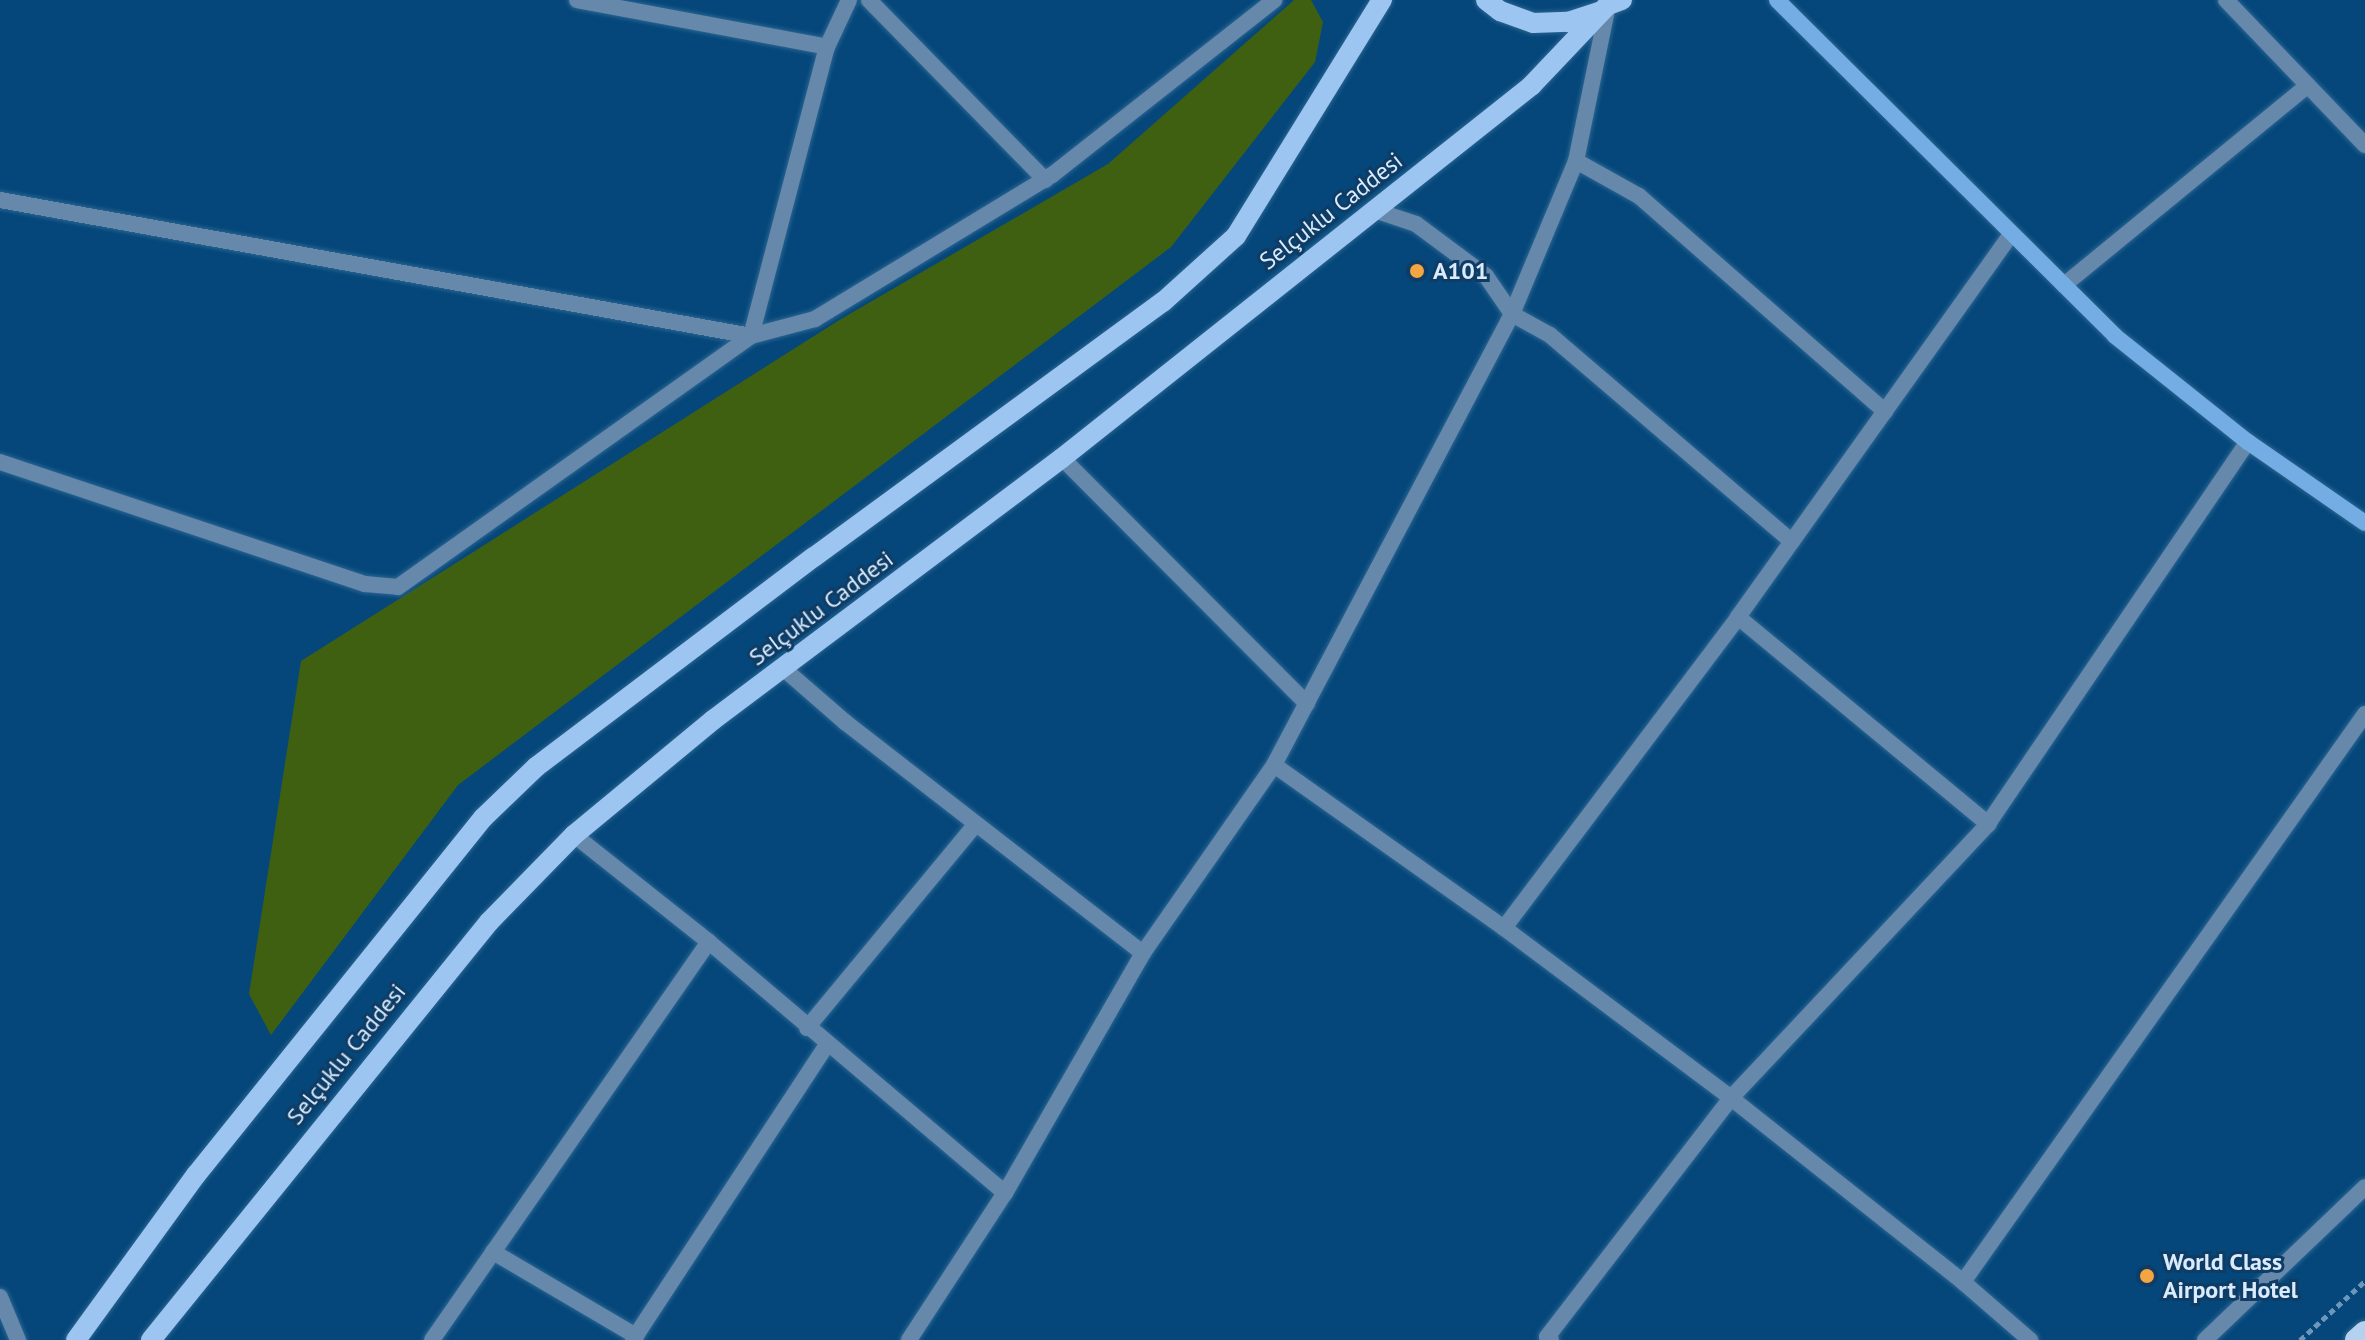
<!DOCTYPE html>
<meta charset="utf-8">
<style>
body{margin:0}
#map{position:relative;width:2365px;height:1340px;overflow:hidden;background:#05477a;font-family:"PT Sans",sans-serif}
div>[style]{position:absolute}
.green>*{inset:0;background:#406011}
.path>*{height:5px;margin-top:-2.5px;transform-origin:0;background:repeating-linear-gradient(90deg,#6d97ba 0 6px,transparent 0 10px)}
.roads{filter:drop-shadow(0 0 2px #2b6592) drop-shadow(0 0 2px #2b6592)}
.service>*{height:16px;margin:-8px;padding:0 8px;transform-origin:8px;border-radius:8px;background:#6588ab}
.minor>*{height:16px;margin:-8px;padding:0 8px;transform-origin:8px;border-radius:8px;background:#6588ab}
.tertiary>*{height:16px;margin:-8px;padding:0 8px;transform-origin:8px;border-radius:8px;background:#6588ab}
.secondary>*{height:16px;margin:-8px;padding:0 8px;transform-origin:8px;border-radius:8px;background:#74ace4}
.primary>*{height:20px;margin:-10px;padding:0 10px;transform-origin:10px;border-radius:10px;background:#9cc6f1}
.trunk>*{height:22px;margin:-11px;padding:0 11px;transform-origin:11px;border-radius:11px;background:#b4d1ef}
.dots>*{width:22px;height:22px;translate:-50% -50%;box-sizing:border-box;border:4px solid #0f3c64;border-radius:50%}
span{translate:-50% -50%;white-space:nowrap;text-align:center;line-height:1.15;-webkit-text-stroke:6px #0f3c64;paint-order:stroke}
.street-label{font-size:24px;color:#d9ebfd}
.poi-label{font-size:24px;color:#d9ebfd;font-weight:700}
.left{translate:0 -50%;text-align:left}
</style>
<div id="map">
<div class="green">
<div style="clip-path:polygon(1294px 0,1311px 0,1323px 22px,1315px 62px,1171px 247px,458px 785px,271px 1035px,249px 994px,301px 661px,841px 319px,1108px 164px)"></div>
</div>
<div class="path">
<div style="left:2300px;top:1340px;width:88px;rotate:-42.2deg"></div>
</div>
<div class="roads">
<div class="service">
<div style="left:493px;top:1252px;width:166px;rotate:30.4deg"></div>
</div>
<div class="minor">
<div style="left:577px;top:0;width:254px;rotate:10.6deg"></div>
<div style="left:869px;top:0;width:252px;rotate:45.6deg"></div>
<div style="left:2226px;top:0;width:201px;rotate:46.2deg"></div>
<div style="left:1576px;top:161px;width:72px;rotate:29.1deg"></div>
<div style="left:1639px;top:196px;width:327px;rotate:41.2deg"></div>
<div style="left:0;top:200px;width:763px;rotate:10.26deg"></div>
<div style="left:2064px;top:285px;width:315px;rotate:-39.3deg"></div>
<div style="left:1512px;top:314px;width:43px;rotate:28.9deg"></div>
<div style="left:1550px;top:335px;width:318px;rotate:40.5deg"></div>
<div style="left:751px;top:336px;width:299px;rotate:-75.3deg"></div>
<div style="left:827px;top:47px;width:52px;rotate:-64.9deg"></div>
<div style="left:1062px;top:458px;width:347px;rotate:45.1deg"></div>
<div style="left:0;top:462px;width:385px;rotate:18.5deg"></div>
<div style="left:365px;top:584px;width:33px;rotate:5deg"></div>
<div style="left:398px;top:587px;width:433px;rotate:-35.4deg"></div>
<div style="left:751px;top:336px;width:66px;rotate:-14.9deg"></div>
<div style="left:815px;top:319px;width:277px;rotate:-31.3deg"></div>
<div style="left:1052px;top:175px;width:283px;rotate:-38.2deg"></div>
<div style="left:1738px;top:617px;width:325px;rotate:39.6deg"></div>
<div style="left:784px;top:669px;width:81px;rotate:41deg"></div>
<div style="left:845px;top:722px;width:377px;rotate:37.8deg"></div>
<div style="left:574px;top:835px;width:172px;rotate:38.4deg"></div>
<div style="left:709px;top:942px;width:388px;rotate:40.3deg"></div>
<div style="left:1504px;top:928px;width:389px;rotate:-53deg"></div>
<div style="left:1738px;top:617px;width:470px;rotate:-54.5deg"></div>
<div style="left:807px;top:1028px;width:265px;rotate:-50.4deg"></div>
<div style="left:1963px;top:1282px;width:696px;rotate:-54.71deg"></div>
<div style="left:432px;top:1340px;width:485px;rotate:-55.2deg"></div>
<div style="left:633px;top:1340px;width:353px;rotate:-56.7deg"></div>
<div style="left:909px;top:1340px;width:176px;rotate:-56.9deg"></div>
<div style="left:1005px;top:1193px;width:277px;rotate:-60.1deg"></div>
<div style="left:1143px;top:953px;width:229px;rotate:-55.1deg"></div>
<div style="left:1274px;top:765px;width:282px;rotate:35.3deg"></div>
<div style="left:1504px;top:928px;width:284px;rotate:36.8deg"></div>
<div style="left:1731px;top:1098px;width:296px;rotate:38.4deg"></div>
<div style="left:1963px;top:1282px;width:89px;rotate:40.9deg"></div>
<div style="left:1551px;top:1340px;width:5px;rotate:-143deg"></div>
<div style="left:1547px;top:1337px;width:302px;rotate:-52.4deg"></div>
<div style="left:1731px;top:1098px;width:376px;rotate:-46.8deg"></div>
<div style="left:1988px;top:824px;width:462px;rotate:-55.8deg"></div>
<div style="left:2205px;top:1340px;width:221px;rotate:-43.7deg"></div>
</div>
<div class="tertiary">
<div style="left:1374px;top:210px;width:44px;rotate:18.4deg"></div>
<div style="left:1416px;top:224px;width:87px;rotate:36.6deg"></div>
<div style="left:1486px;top:276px;width:46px;rotate:55.6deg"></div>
<div style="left:1274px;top:765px;width:510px;rotate:-62.18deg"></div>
<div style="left:1512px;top:314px;width:166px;rotate:-67.3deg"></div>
<div style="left:1576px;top:161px;width:159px;rotate:-78.4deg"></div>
<div style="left:0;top:1297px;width:47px;rotate:67.3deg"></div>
</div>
<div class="secondary">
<div style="left:1777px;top:0;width:477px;rotate:44.8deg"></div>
<div style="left:2115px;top:336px;width:170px;rotate:38.6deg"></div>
<div style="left:2248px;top:442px;width:142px;rotate:34.7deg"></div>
</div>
<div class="primary">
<div style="left:1486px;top:0;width:18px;rotate:38deg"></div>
<div style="left:1500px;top:11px;width:35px;rotate:20deg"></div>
<div style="left:1533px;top:23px;width:35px;rotate:-2deg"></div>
<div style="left:1568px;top:22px;width:33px;rotate:-18deg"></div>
<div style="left:76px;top:1340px;width:204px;rotate:-54deg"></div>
<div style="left:196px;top:1175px;width:458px;rotate:-51.2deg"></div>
<div style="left:483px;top:818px;width:74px;rotate:-43.9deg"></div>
<div style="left:536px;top:767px;width:348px;rotate:-37.1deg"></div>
<div style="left:814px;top:557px;width:432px;rotate:-36.2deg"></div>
<div style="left:1163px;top:302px;width:98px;rotate:-42.1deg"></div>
<div style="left:1236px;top:236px;width:278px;rotate:-58.3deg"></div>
<div style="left:151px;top:1340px;width:538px;rotate:-51.04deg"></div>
<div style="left:489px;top:922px;width:122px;rotate:-45.7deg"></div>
<div style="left:574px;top:835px;width:180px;rotate:-39.6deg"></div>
<div style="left:713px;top:720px;width:436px;rotate:-36.9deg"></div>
<div style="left:1062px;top:458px;width:599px;rotate:-38.42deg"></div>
<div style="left:1531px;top:86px;width:112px;rotate:-46.5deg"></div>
<div style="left:1608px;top:5px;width:15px;rotate:-20deg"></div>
</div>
<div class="trunk">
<div style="left:2356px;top:1340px;width:12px;rotate:-42deg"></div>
</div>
</div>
<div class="dots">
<div style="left:1417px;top:271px;background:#f2a541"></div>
<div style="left:2147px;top:1276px;background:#f2a541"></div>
</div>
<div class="street-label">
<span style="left:1331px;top:211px;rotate:-38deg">Selçuklu Caddesi</span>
<span style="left:821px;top:608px;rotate:-37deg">Selçuklu Caddesi</span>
<span style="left:346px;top:1054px;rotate:-51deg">Selçuklu Caddesi</span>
</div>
<div class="poi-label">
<span class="left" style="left:1433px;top:271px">A101</span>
<span class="left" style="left:2163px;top:1276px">World Class<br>Airport Hotel</span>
</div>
</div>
